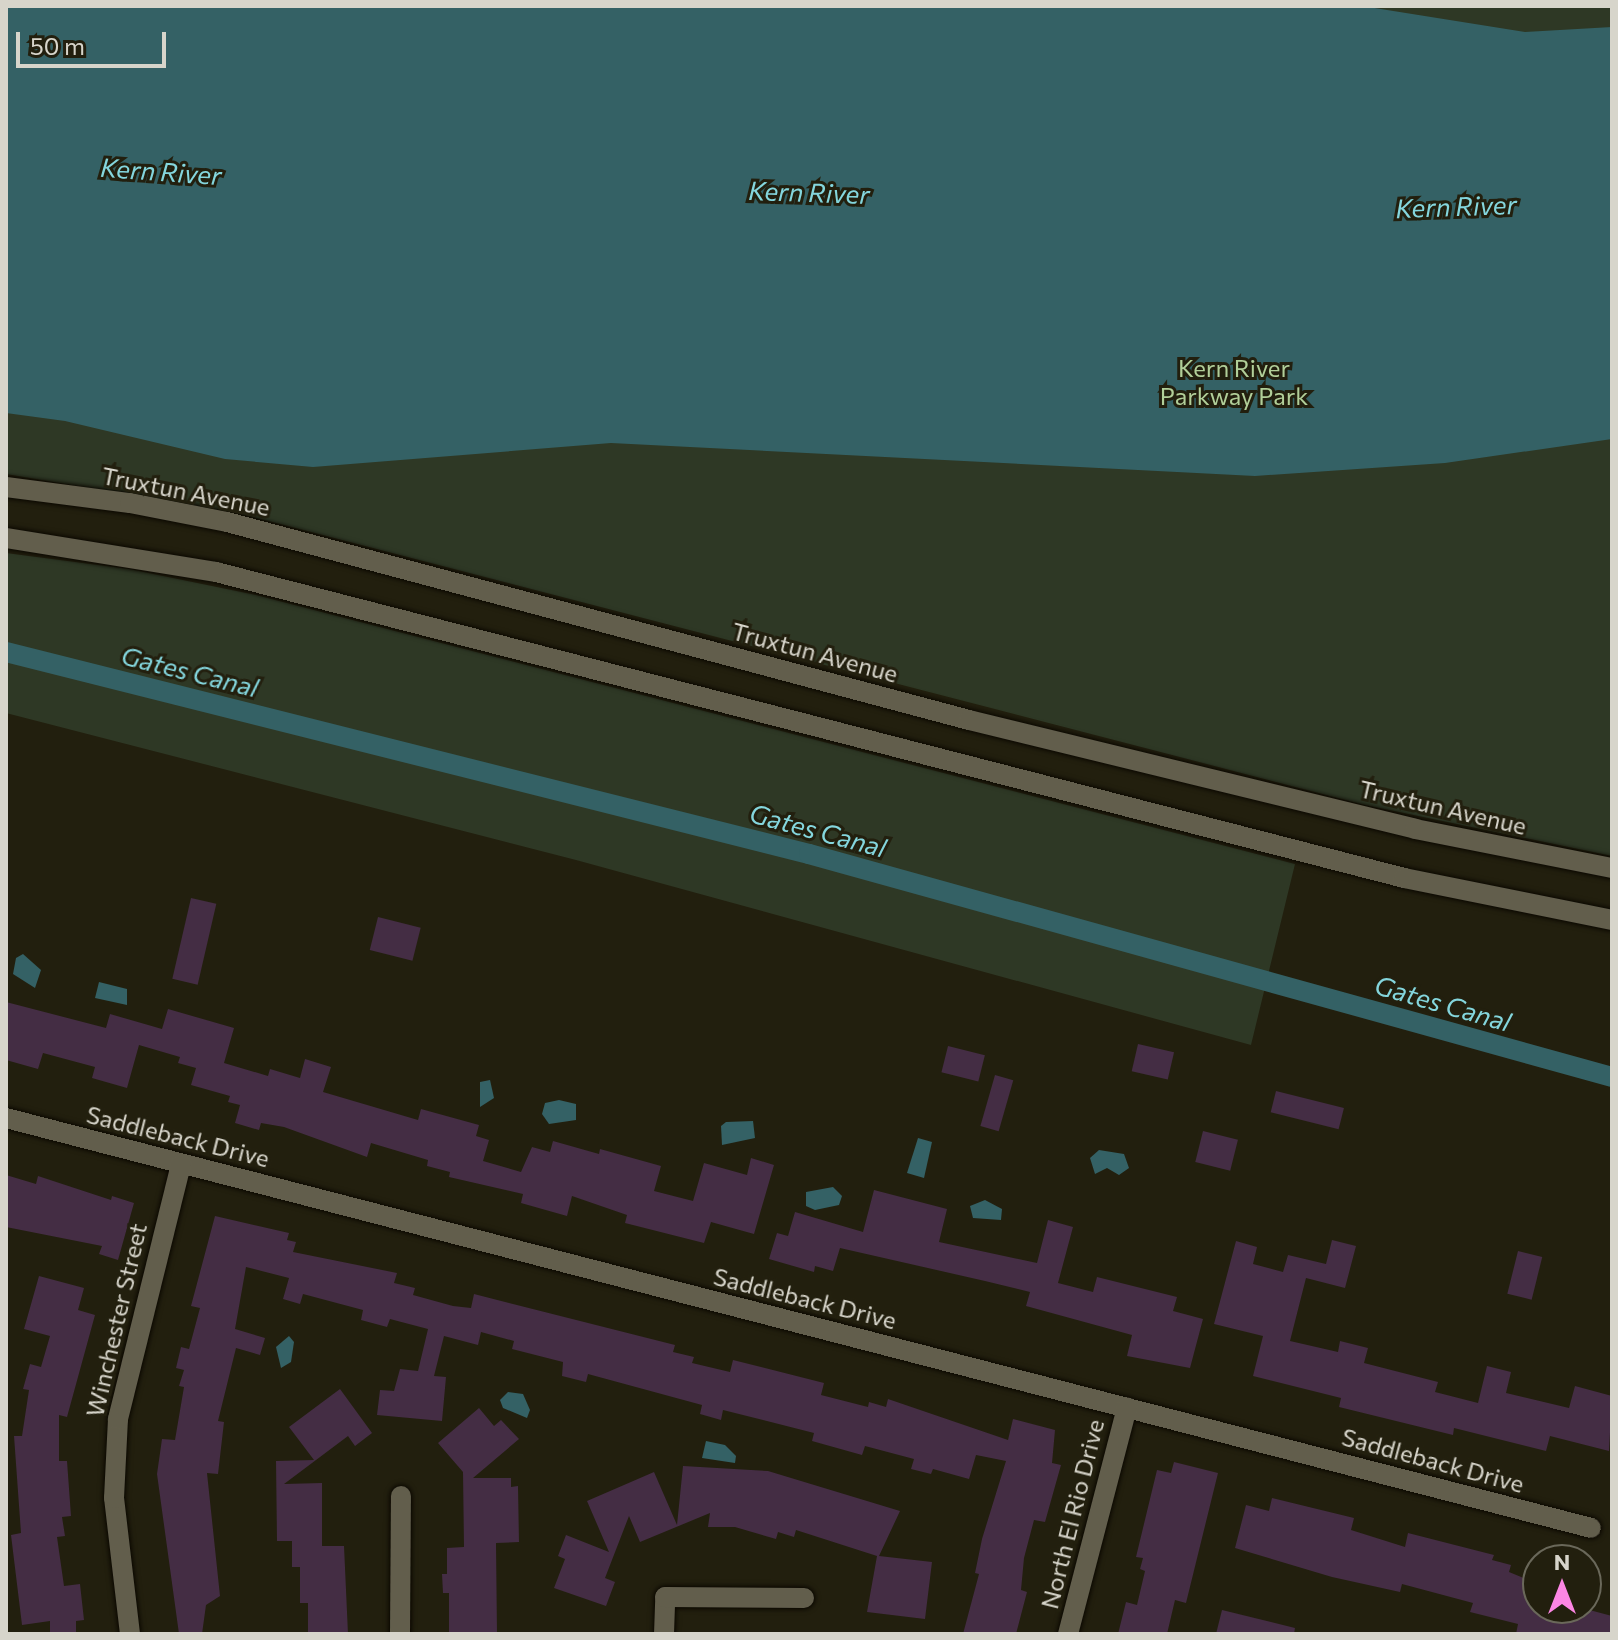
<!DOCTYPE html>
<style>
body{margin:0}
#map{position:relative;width:1618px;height:1640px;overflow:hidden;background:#221f0e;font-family:Commissioner,sans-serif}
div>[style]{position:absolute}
.green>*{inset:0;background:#2e3825}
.water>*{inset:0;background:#346165}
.canal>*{height:20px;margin:-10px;padding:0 10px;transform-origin:10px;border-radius:10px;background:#346165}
.building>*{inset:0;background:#442d44;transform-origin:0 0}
.roads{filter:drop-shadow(0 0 2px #0b0800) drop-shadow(0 0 2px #0b0800)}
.minor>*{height:20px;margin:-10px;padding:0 10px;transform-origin:10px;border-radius:10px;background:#625e4c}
.secondary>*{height:20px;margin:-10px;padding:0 10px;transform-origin:10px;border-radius:10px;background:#625e4c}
span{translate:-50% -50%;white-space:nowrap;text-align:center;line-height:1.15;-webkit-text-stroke:6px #221f0e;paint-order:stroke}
.park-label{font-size:24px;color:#b1cf99}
.street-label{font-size:24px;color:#d7d5cb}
.water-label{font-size:26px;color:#84d6dd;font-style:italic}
.frame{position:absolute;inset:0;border:8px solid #d7d5cb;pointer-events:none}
.north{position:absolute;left:1522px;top:1544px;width:80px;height:80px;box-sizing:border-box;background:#221f0e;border:2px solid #6a685a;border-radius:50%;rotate:0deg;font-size:22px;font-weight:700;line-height:32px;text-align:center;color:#d7d5cb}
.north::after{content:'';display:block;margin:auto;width:28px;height:36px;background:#fc86e4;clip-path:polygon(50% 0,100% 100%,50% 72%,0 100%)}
.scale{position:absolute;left:16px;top:32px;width:150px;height:36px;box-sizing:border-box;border:4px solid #d7d5cb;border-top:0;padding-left:10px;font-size:24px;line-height:28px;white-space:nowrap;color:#d7d5cb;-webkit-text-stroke:6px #221f0e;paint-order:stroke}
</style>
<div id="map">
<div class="green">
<div style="clip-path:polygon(6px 6px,1612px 6px,1612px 856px,1365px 805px,238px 513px,6px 474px)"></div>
<div style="clip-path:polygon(6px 553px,129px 569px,256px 595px,1295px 864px,1251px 1045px,576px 860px,6px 713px)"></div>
</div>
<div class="water">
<div style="clip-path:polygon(6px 6px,1362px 6px,1525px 32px,1612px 27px,1612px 439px,1445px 463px,1255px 476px,611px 443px,313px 467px,225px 459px,65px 421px,6px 413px)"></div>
<div style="clip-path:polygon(23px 954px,41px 970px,35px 988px,13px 974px,16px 958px)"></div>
<div style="clip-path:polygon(99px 982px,127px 989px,127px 1005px,95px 998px)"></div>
<div style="clip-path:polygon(490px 1080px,494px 1098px,480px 1107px,480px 1082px)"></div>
<div style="clip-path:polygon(559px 1100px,576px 1104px,576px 1120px,549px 1124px,542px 1114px,545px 1103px)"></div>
<div style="clip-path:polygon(753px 1121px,755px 1138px,722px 1145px,721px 1126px,726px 1122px)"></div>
<div style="clip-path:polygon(918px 1138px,932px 1142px,924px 1178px,907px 1173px)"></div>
<div style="clip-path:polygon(1099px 1150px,1124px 1154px,1129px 1168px,1119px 1175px,1107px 1168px,1095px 1174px,1090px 1158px)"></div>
<div style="clip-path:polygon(833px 1187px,842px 1196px,839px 1205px,815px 1210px,806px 1206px,806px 1192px)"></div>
<div style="clip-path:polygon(985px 1200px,1002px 1209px,1001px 1220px,973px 1218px,970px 1206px)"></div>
<div style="clip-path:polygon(289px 1336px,294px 1342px,291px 1362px,281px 1368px,276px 1347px)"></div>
<div style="clip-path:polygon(508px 1392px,523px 1394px,530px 1410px,527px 1418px,503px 1408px,500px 1400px)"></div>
<div style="clip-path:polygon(706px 1441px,725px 1445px,736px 1456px,735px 1463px,702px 1458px)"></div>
</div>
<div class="canal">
<div style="left:6px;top:652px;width:828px;rotate:14.12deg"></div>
<div style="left:809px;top:854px;width:833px;rotate:15.52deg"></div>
</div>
<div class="building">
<div style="left:191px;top:898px;width:26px;height:83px;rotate:13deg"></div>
<div style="left:378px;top:917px;width:44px;height:34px;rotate:14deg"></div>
<div style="clip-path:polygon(6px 1002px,106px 1028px,110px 1014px,162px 1029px,168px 1009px,234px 1028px,224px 1063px,268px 1076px,270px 1069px,300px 1078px,305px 1059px,331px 1067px,323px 1092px,418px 1120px,421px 1109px,479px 1125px,476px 1136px,489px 1140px,483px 1161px,521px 1172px,532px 1147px,550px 1152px,553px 1141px,599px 1154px,600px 1149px,661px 1166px,654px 1191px,693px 1201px,704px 1163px,747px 1175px,751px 1158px,774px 1165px,754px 1234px,711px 1222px,704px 1243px,625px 1223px,627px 1215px,572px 1196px,567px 1216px,521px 1203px,523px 1194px,449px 1177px,450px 1172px,427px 1166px,428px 1160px,371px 1143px,367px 1157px,284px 1127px,261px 1123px,259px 1130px,235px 1123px,240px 1105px,228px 1102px,230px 1096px,191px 1085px,196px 1068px,178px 1063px,180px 1057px,139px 1045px,127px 1088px,92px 1078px,95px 1067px,43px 1053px,38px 1069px,6px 1060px)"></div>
<div style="left:1138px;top:1044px;width:37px;height:28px;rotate:13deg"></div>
<div style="left:948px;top:1046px;width:38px;height:27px;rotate:14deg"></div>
<div style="left:995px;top:1075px;width:19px;height:53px;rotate:16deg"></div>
<div style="left:1276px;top:1091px;width:70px;height:22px;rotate:14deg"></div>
<div style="left:1203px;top:1131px;width:36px;height:32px;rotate:14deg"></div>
<div style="clip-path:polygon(6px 1175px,36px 1184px,38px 1176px,111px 1200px,112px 1196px,134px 1203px,118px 1260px,99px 1254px,102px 1246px,6px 1227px)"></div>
<div style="clip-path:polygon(874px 1190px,947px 1209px,939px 1242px,1037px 1263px,1048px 1220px,1073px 1227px,1058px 1283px,1093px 1292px,1097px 1277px,1177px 1297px,1173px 1311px,1203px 1319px,1190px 1368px,1127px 1356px,1132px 1335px,1026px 1306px,1030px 1292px,985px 1281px,840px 1248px,833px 1271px,815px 1266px,814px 1272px,769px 1259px,777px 1233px,788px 1236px,795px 1212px,863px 1232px)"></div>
<div style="clip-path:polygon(215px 1216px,289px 1233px,287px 1240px,296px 1242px,293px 1252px,397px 1273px,394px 1283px,415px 1288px,413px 1295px,453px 1306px,471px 1308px,474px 1294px,675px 1345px,673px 1352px,694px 1357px,692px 1363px,730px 1372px,733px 1360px,824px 1383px,821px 1395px,868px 1407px,869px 1402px,886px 1407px,888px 1399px,1008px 1440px,1013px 1419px,1055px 1430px,1052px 1463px,1061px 1465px,1045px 1522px,1034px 1520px,1024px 1558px,1021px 1590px,1027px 1592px,1016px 1634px,963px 1634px,979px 1574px,975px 1573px,982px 1539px,1006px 1461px,976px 1455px,969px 1479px,933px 1469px,931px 1474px,911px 1469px,914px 1459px,865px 1446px,862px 1455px,812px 1441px,814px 1433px,723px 1410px,721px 1420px,700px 1414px,702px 1405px,588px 1374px,586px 1382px,562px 1376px,563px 1362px,512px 1349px,514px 1341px,481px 1332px,478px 1345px,444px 1336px,434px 1376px,446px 1377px,442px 1421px,377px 1415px,380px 1390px,394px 1391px,400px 1369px,418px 1371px,428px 1329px,390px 1319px,387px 1327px,361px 1320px,363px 1310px,303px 1294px,300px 1304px,283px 1299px,289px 1278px,246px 1267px,235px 1329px,265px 1338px,260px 1355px,236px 1348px,218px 1421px,224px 1422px,218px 1474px,207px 1473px,220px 1596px,206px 1605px,202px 1634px,179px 1634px,157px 1474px,162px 1439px,175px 1440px,184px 1387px,179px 1386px,184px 1370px,176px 1368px,181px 1347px,189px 1349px,200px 1308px,191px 1306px)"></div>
<div style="clip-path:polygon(1332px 1240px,1356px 1246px,1345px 1288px,1306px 1278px,1290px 1341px,1338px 1352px,1340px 1341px,1368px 1348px,1364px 1363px,1438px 1382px,1435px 1392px,1478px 1403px,1487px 1366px,1511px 1372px,1506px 1393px,1569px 1408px,1575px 1386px,1612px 1396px,1609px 1451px,1550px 1436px,1546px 1451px,1454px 1428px,1453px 1435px,1339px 1407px,1341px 1398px,1253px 1376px,1263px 1336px,1214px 1324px,1236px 1241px,1257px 1247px,1253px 1264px,1283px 1272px,1288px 1255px,1326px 1264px)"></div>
<div style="left:1518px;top:1251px;width:25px;height:44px;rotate:14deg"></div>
<div style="clip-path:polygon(39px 1276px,84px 1288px,78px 1310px,95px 1315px,67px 1417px,59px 1415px,59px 1461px,67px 1461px,71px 1516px,62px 1517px,65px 1536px,57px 1537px,64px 1586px,80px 1584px,84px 1620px,76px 1621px,76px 1634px,50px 1634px,50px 1621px,22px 1625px,11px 1535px,21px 1533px,14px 1436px,22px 1436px,29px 1390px,23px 1389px,30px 1364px,41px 1367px,50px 1336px,24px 1329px)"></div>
<div style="clip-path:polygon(340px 1389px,372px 1433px,355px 1446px,348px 1436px,284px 1484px,322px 1483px,322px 1546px,344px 1546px,348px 1634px,308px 1634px,308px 1603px,300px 1603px,300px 1567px,292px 1567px,292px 1541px,277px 1541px,276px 1461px,314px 1460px,289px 1427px)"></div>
<div style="clip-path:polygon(479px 1408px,494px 1426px,501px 1420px,519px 1439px,473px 1478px,511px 1478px,511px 1487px,518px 1486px,519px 1542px,496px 1543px,497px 1634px,449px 1634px,449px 1593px,443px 1593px,442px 1574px,447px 1574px,447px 1548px,464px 1547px,463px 1472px,438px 1443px)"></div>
<div style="clip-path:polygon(1174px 1462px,1218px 1473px,1186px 1603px,1175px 1600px,1167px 1634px,1118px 1634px,1126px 1602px,1137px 1605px,1145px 1571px,1140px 1569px,1143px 1558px,1136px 1557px,1157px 1470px,1171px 1473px)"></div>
<div style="clip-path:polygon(683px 1466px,768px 1471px,900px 1511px,879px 1556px,932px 1562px,925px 1619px,867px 1612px,877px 1556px,796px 1530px,794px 1537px,778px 1532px,776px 1539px,735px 1527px,708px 1527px,710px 1513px,640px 1542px,629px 1516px,605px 1578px,615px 1582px,606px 1606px,554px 1588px,565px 1559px,558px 1556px,566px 1535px,609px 1552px,587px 1501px,654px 1472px,677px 1525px)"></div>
<div style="clip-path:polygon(1272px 1498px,1354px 1518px,1351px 1530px,1405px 1547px,1408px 1533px,1494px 1555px,1492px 1560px,1511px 1565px,1509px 1572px,1538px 1584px,1538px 1608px,1582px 1608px,1612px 1616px,1612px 1634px,1516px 1634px,1518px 1624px,1470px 1612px,1473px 1603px,1402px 1584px,1400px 1592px,1332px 1577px,1235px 1548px,1246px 1505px,1269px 1511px)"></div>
<div style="clip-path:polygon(1222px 1610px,1295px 1628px,1294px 1634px,1216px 1634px)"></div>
</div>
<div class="roads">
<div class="minor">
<div style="left:6px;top:1118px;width:1637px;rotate:14.5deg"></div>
<div style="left:130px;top:1634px;width:137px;rotate:-96.7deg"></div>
<div style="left:114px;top:1498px;width:79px;rotate:-87.1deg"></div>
<div style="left:118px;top:1419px;width:263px;rotate:-76.1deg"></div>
<div style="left:400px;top:1634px;width:138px;rotate:-89.6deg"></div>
<div style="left:664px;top:1634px;width:37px;rotate:-88deg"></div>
<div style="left:665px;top:1597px;width:139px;rotate:0.4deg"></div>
<div style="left:1068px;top:1634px;width:234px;rotate:-75.4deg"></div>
</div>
<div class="secondary">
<div style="left:6px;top:487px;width:125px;rotate:7.4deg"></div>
<div style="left:130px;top:503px;width:99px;rotate:11.1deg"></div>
<div style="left:227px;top:522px;width:768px;rotate:14.94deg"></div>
<div style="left:969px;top:720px;width:459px;rotate:13.7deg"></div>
<div style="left:1415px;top:829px;width:201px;rotate:11.2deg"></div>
<div style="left:6px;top:538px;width:213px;rotate:9.2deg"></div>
<div style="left:216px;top:572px;width:1227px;rotate:14.44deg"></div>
<div style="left:1404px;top:878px;width:212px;rotate:11.4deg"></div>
</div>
</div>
<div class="park-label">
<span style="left:1234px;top:382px">Kern River<br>Parkway Park</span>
</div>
<div class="street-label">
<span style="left:186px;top:491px;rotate:11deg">Truxtun Avenue</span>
<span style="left:815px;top:652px;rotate:15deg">Truxtun Avenue</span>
<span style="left:1443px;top:807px;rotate:13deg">Truxtun Avenue</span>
<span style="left:178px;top:1136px;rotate:14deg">Saddleback Drive</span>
<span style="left:805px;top:1298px;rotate:14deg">Saddleback Drive</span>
<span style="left:116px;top:1320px;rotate:-77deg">Winchester Street</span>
<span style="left:1433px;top:1460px;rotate:15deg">Saddleback Drive</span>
<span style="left:1072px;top:1514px;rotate:-76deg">North El Rio Drive</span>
</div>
<div class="water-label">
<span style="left:161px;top:171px;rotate:4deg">Kern River</span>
<span style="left:809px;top:192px;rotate:2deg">Kern River</span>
<span style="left:1456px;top:206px;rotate:-2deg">Kern River</span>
<span style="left:190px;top:671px;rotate:14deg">Gates Canal</span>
<span style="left:818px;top:830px;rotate:15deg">Gates Canal</span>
<span style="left:1443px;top:1003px;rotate:16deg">Gates Canal</span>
</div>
<div class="frame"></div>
<div class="north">N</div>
<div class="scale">50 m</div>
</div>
